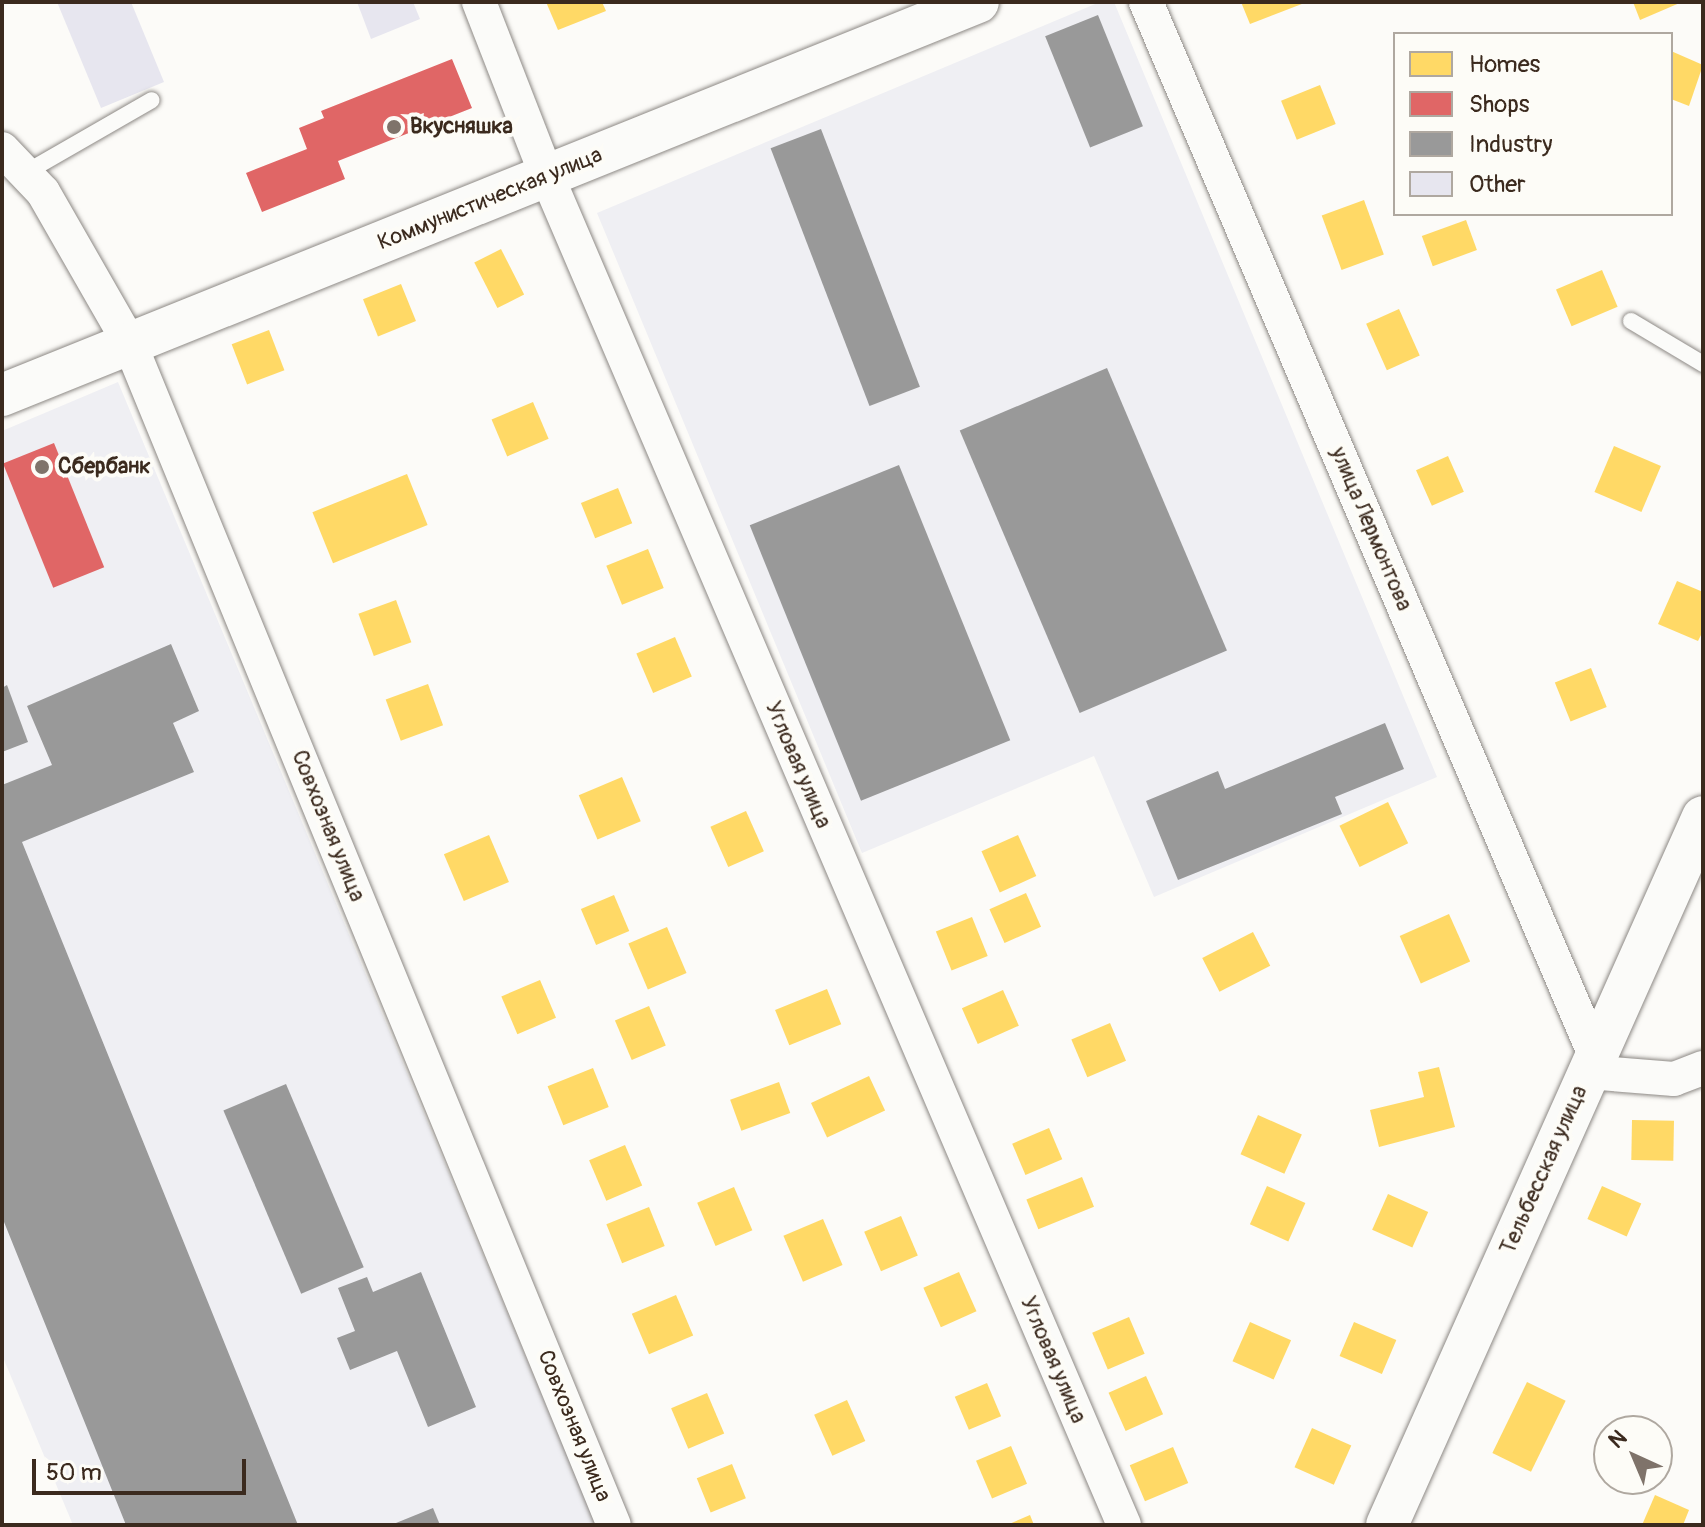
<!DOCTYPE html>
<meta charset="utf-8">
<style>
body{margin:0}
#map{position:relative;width:1705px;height:1527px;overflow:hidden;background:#fcfbf8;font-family:Pangolin,sans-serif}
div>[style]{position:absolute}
.built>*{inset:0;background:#efeff3}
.homes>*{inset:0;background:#ffd966;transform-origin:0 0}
.shops>*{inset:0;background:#e06666;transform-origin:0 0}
.industry>*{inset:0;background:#999;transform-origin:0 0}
.building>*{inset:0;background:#e7e6ef}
.roads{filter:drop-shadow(0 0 2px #8d8985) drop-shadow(0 0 2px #8d8985)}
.service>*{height:16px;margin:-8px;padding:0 8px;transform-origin:8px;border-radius:8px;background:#fbfbf9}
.minor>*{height:34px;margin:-17px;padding:0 17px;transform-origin:17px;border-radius:17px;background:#fbfbf9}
.tertiary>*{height:42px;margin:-21px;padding:0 21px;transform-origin:21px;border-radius:21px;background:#fbfbf9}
.dots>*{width:22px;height:22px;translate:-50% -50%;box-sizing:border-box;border:4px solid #fdfcf7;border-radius:50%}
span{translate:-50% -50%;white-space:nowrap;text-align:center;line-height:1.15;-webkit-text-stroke:8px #fdfcf7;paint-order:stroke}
.poi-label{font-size:22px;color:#3b2a1e;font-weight:700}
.left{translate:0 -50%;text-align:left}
.street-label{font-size:22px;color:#3b2a1e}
.frame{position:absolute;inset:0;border:4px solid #3b2a1e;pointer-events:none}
.legend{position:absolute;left:1393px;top:32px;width:280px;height:184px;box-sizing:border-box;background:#fdfcf7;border:2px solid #afa8a0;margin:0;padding:10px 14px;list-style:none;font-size:24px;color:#3b2a1e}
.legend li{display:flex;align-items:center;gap:16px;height:40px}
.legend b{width:40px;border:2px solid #afa8a0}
.north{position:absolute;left:1593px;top:1415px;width:80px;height:80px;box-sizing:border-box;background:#fdfcf7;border:2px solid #afa8a0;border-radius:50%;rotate:316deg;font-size:22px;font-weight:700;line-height:32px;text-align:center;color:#3b2a1e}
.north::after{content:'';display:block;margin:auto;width:28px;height:36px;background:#7f736a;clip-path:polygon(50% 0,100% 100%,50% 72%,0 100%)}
.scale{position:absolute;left:32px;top:1459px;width:214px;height:36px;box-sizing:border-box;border:4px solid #3b2a1e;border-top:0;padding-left:10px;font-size:24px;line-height:28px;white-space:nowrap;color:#3b2a1e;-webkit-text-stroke:6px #fdfcf7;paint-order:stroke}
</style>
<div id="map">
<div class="built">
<div style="clip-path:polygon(1100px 2px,1114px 2px,1437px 777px,1154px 897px,1094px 756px,862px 853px,597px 213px)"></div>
<div style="clip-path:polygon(118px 382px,596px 1525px,73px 1525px,2px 1355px,2px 431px)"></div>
</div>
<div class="homes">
<div style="clip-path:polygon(546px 2px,602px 2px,606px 11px,558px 30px)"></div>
<div style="clip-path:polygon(1241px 2px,1307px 2px,1250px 24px)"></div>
<div style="clip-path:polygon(1633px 2px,1682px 2px,1640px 20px)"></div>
<div style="clip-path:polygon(1671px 51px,1703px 65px,1689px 106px,1671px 99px)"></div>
<div style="left:1320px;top:85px;width:42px;height:42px;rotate:68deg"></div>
<div style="left:1364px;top:200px;width:58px;height:45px;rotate:70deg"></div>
<div style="left:1466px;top:220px;width:32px;height:47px;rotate:70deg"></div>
<div style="left:501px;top:249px;width:51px;height:30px;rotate:63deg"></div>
<div style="left:1602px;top:270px;width:40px;height:50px;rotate:67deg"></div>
<div style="left:401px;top:284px;width:40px;height:41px;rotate:68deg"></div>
<div style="left:1399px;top:309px;width:51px;height:36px;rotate:66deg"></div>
<div style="left:269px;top:330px;width:43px;height:40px;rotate:69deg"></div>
<div style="left:533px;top:402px;width:40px;height:45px;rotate:67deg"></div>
<div style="left:1614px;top:446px;width:51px;height:50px;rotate:23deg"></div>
<div style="left:1448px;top:456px;width:39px;height:35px;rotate:66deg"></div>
<div style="left:407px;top:474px;width:55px;height:102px;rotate:68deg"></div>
<div style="left:618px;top:488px;width:38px;height:40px;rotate:68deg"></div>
<div style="left:648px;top:549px;width:42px;height:45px;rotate:68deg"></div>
<div style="clip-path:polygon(1677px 581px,1703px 592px,1703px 631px,1698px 641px,1658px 624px)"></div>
<div style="left:396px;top:600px;width:45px;height:40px;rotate:70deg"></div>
<div style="left:675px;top:637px;width:43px;height:42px;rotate:67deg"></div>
<div style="left:1591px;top:668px;width:42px;height:39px;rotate:68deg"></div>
<div style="left:428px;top:684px;width:44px;height:45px;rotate:70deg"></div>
<div style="left:622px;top:777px;width:48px;height:47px;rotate:67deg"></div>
<div style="left:1388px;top:802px;width:46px;height:54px;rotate:64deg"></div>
<div style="left:746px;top:811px;width:44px;height:39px;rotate:66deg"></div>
<div style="left:489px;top:835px;width:51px;height:49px;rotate:67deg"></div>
<div style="left:1018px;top:835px;width:45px;height:40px;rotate:66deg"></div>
<div style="left:1026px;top:893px;width:37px;height:40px;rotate:66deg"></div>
<div style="left:614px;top:895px;width:39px;height:36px;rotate:67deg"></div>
<div style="left:1449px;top:914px;width:52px;height:54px;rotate:66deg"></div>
<div style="left:972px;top:917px;width:42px;height:39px;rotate:68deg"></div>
<div style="left:667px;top:927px;width:50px;height:42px;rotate:67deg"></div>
<div style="left:1253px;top:932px;width:38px;height:57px;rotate:63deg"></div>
<div style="left:540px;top:980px;width:41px;height:42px;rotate:67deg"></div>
<div style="left:827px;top:989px;width:38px;height:56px;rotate:68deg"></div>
<div style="left:1003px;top:990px;width:39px;height:45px;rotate:66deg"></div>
<div style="left:649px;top:1006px;width:43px;height:37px;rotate:67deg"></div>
<div style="left:1110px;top:1023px;width:41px;height:42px;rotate:67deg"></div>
<div style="clip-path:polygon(1439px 1067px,1455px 1127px,1379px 1147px,1370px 1110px,1424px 1097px,1418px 1072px)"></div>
<div style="left:593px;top:1068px;width:42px;height:49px;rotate:68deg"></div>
<div style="left:869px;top:1076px;width:38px;height:64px;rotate:65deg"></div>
<div style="left:779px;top:1082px;width:33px;height:52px;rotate:70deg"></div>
<div style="left:1258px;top:1115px;width:48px;height:43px;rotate:24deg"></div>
<div style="left:1632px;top:1120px;width:42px;height:40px;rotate:1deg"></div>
<div style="left:1049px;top:1128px;width:34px;height:40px;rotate:67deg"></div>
<div style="left:625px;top:1145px;width:44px;height:39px;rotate:67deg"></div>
<div style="left:1082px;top:1177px;width:32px;height:60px;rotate:68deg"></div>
<div style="left:1267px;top:1186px;width:42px;height:42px;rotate:24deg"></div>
<div style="left:1602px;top:1186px;width:43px;height:36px;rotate:24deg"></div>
<div style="left:734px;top:1187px;width:47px;height:40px;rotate:67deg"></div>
<div style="left:1388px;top:1194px;width:44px;height:39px;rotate:24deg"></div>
<div style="left:649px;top:1207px;width:42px;height:46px;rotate:68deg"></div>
<div style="left:901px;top:1216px;width:43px;height:40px;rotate:67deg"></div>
<div style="left:823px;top:1219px;width:50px;height:43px;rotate:67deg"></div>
<div style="left:959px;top:1272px;width:43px;height:39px;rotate:66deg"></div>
<div style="left:676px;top:1295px;width:44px;height:48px;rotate:67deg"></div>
<div style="left:1129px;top:1317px;width:40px;height:40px;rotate:67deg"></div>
<div style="left:1250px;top:1322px;width:45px;height:43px;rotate:24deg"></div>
<div style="left:1354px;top:1322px;width:46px;height:37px;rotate:23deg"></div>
<div style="left:1146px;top:1376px;width:42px;height:41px;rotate:66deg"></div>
<div style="left:1527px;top:1382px;width:43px;height:79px;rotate:26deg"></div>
<div style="left:987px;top:1383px;width:36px;height:35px;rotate:67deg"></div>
<div style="left:707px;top:1393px;width:44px;height:39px;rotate:67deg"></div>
<div style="left:847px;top:1400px;width:45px;height:36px;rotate:66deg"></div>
<div style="left:1312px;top:1428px;width:43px;height:43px;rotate:24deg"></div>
<div style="left:1011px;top:1446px;width:41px;height:38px;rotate:67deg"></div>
<div style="left:1173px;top:1447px;width:39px;height:47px;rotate:67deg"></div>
<div style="left:732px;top:1464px;width:37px;height:38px;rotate:68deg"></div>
<div style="clip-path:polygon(1655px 1495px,1689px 1510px,1683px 1525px,1642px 1525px)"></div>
<div style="clip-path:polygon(1030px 1515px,1034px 1525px,1007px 1525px)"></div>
</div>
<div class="shops">
<div style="clip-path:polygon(452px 59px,472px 108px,338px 161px,345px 179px,262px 212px,246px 173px,307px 149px,299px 128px,324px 118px,321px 111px)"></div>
<div style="left:54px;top:443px;width:134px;height:55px;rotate:68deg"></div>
</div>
<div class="industry">
<div style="left:1098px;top:15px;width:120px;height:57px;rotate:68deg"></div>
<div style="left:821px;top:129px;width:276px;height:54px;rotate:69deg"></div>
<div style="left:1107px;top:368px;width:307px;height:160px;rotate:67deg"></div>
<div style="left:899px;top:465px;width:297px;height:161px;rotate:68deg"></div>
<div style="clip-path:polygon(171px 644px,199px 711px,173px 723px,194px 772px,22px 842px,298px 1525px,126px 1525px,2px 1217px,2px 785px,52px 765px,27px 706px)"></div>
<div style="clip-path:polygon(7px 685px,28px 742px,2px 752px,2px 688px)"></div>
<div style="clip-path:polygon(1385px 723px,1404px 769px,1335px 797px,1342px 814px,1178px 880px,1146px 801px,1218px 771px,1225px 789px)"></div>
<div style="left:286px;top:1084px;width:199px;height:68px;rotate:67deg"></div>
<div style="clip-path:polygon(421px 1272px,476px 1407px,428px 1427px,397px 1351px,350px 1370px,337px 1338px,355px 1331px,338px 1288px,367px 1277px,373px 1292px)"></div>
<div style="clip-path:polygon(433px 1508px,440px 1525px,391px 1525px)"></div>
</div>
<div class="building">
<div style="clip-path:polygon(57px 2px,131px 2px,164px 82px,101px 108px)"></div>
<div style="clip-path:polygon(357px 2px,413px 2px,420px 19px,371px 39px)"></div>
</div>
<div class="roads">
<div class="service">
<div style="left:25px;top:173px;width:146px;rotate:-29.9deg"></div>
<div style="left:1631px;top:321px;width:84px;rotate:30.8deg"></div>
</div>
<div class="minor">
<div style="left:479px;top:2px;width:187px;rotate:68.7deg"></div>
<div style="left:547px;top:176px;width:1467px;rotate:66.84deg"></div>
<div style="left:1146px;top:2px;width:1145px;rotate:66.91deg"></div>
<div style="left:2px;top:149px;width:59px;rotate:46.4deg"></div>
<div style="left:43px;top:192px;width:175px;rotate:60.2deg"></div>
<div style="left:130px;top:344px;width:1276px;rotate:67.72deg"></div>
<div style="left:1587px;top:1072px;width:87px;rotate:4.6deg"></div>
<div style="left:1674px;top:1079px;width:31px;rotate:-21deg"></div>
</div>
<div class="tertiary">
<div style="left:2px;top:395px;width:1052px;rotate:-21.93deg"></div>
<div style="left:1387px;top:1525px;width:775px;rotate:-65.95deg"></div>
</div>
</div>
<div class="dots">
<div style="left:394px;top:127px;background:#7f736a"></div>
<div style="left:42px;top:467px;background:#7f736a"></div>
</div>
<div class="poi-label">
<span class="left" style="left:410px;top:127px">Вкусняшка</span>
<span class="left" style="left:58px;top:467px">Сбербанк</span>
</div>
<div class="street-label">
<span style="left:490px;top:199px;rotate:-22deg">Коммунистическая улица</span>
<span style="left:1371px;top:529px;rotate:67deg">улица Лермонтова</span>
<span style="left:798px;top:765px;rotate:67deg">Угловая улица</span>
<span style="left:328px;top:826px;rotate:68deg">Совхозная улица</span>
<span style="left:1544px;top:1170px;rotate:-66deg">Тельбесская улица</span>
<span style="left:1053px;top:1360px;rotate:67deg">Угловая улица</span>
<span style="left:574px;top:1426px;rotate:68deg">Совхозная улица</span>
</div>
<div class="frame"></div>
<ul class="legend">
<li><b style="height:22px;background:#ffd966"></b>Homes</li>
<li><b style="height:22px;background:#e06666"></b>Shops</li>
<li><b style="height:22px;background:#999"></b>Industry</li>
<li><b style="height:22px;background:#e7e6ef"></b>Other</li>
</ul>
<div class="north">N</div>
<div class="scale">50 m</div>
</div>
